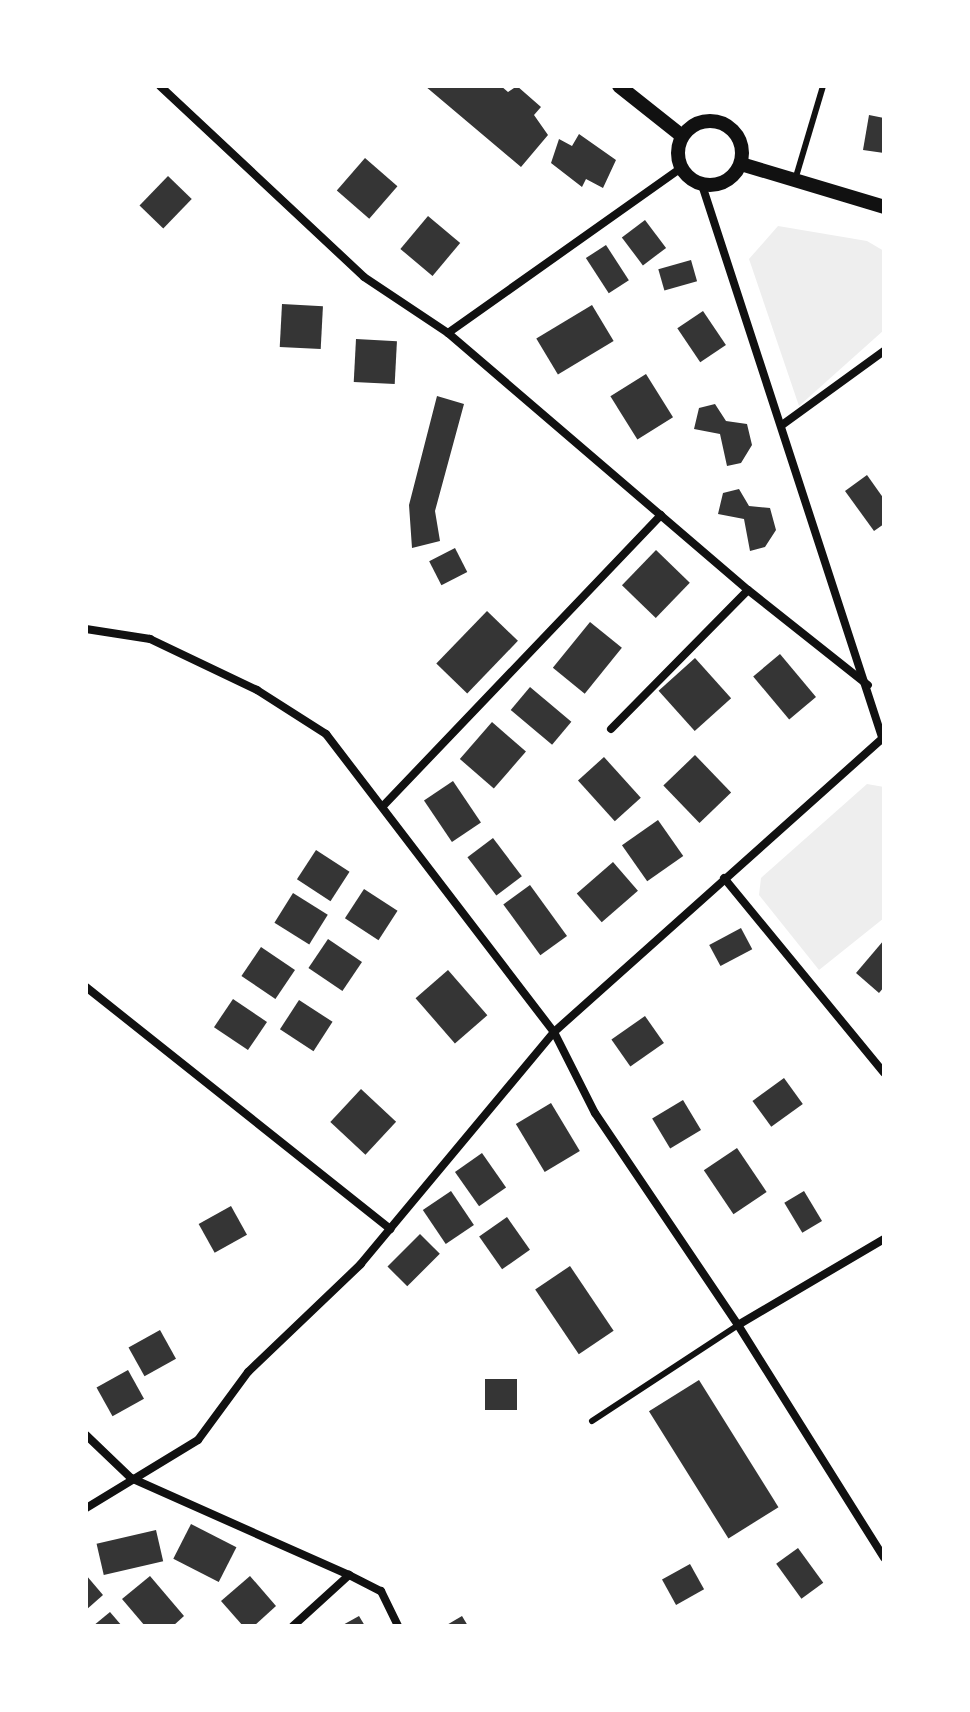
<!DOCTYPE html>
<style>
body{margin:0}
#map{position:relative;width:970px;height:1712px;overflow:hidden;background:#fff;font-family:Commissioner,sans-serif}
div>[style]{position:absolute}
.green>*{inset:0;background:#eee}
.building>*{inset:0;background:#353535;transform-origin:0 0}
.service>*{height:6px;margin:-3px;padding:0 3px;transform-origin:3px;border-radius:3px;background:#111}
.minor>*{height:8px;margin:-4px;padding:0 4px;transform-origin:4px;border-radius:4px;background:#111}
.tertiary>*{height:14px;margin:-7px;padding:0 7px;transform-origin:7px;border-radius:7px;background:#111}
.tertiary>.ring{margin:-7px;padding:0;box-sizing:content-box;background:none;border:14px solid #111;border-radius:50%}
span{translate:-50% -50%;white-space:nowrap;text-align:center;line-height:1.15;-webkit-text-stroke:6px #fff;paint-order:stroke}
.frame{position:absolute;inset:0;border:88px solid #fff;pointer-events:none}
</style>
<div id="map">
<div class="green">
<div style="clip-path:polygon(778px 226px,867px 241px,884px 251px,884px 330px,799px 406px,749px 259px)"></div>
<div style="clip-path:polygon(867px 784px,884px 787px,884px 918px,819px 970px,759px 895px,761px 878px)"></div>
</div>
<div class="building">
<div style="clip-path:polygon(425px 86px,501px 86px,508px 92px,517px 86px,541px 107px,534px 115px,548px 135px,521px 167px)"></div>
<div style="clip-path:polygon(869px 115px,884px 118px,884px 153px,863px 150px)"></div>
<div style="clip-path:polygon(579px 134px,616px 160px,603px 188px,586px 179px,582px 187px,551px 163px,559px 139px,572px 146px)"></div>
<div style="left:365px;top:158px;width:43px;height:43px;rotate:41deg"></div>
<div style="left:168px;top:176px;width:33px;height:41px;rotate:44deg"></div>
<div style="left:428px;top:216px;width:42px;height:43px;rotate:40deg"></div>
<div style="left:645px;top:220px;width:35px;height:29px;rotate:53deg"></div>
<div style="left:606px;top:245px;width:42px;height:24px;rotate:57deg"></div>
<div style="left:691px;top:260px;width:22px;height:34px;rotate:74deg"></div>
<div style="left:282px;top:304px;width:41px;height:43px;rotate:3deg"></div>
<div style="left:592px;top:305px;width:42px;height:65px;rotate:59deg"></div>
<div style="left:703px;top:311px;width:41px;height:31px;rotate:56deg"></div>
<div style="left:356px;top:339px;width:41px;height:43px;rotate:3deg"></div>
<div style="left:646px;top:374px;width:51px;height:42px;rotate:58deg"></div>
<div style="clip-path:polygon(437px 396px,464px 404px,435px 511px,440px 541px,412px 548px,409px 505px)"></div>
<div style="clip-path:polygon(715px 404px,726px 421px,747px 424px,752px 445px,741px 463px,727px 466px,720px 434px,694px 429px,699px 408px)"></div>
<div style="clip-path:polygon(867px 475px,884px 499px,884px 524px,874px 531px,845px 491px)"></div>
<div style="clip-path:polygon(739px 489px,749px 506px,770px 508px,776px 530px,765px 547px,750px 551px,744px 519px,718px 514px,723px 493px)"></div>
<div style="left:455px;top:548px;width:27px;height:29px;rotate:63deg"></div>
<div style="left:656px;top:550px;width:47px;height:49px;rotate:44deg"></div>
<div style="left:487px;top:611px;width:43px;height:73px;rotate:44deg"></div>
<div style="left:590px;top:622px;width:41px;height:59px;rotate:39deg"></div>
<div style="left:780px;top:654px;width:56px;height:35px;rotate:50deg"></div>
<div style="left:695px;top:658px;width:54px;height:49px;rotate:48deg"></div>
<div style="left:530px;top:687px;width:54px;height:30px;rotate:40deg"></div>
<div style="left:492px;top:722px;width:45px;height:49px;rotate:41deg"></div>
<div style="left:695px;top:755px;width:52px;height:44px;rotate:46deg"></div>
<div style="left:604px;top:757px;width:55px;height:35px;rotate:48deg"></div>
<div style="left:453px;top:781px;width:50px;height:35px;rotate:56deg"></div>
<div style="left:658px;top:820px;width:44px;height:44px;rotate:55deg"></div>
<div style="left:493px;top:838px;width:48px;height:32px;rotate:53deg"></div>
<div style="left:316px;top:850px;width:40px;height:35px;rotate:33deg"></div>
<div style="left:613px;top:862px;width:38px;height:48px;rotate:49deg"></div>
<div style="left:530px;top:885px;width:63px;height:33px;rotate:54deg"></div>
<div style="left:364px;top:889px;width:40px;height:35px;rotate:33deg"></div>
<div style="left:293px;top:893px;width:41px;height:35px;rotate:32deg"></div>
<div style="left:741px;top:928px;width:24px;height:36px;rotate:62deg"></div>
<div style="left:328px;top:939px;width:41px;height:35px;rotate:34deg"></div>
<div style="clip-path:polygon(884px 940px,884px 987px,879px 993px,856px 973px)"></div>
<div style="left:261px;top:947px;width:41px;height:35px;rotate:34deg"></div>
<div style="left:448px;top:970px;width:60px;height:43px;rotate:49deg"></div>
<div style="left:233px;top:999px;width:41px;height:34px;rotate:34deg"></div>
<div style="left:299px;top:1000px;width:40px;height:35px;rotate:33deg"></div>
<div style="left:645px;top:1016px;width:33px;height:41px;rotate:55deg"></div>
<div style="left:784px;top:1078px;width:32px;height:39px;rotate:54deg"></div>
<div style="left:361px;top:1089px;width:48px;height:45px;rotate:43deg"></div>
<div style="left:683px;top:1100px;width:35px;height:36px;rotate:59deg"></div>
<div style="left:551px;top:1103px;width:56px;height:41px;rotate:59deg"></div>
<div style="left:737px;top:1148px;width:53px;height:40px;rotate:56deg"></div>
<div style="left:482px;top:1153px;width:42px;height:33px;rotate:55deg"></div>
<div style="left:451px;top:1191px;width:41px;height:34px;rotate:56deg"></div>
<div style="left:804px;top:1191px;width:35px;height:23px;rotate:59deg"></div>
<div style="left:231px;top:1206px;width:33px;height:37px;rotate:61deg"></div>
<div style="left:507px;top:1217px;width:40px;height:34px;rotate:55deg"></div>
<div style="left:420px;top:1234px;width:28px;height:46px;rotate:45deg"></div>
<div style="left:570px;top:1266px;width:78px;height:42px;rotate:56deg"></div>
<div style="left:160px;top:1330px;width:33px;height:36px;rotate:61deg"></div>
<div style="left:128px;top:1370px;width:33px;height:36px;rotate:61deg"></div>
<div style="left:485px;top:1379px;width:32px;height:31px"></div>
<div style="left:699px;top:1380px;width:150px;height:59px;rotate:58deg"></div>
<div style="left:191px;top:1524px;width:51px;height:39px;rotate:27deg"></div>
<div style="left:156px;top:1530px;width:32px;height:61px;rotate:77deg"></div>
<div style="left:798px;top:1548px;width:43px;height:27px;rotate:54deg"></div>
<div style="left:690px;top:1564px;width:29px;height:32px;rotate:61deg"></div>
<div style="clip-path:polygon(86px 1575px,103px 1595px,86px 1610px)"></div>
<div style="clip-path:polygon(150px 1576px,184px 1616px,173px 1626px,145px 1626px,122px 1599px)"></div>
<div style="clip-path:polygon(250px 1576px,276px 1606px,254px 1626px,243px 1626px,221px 1601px)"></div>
<div style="clip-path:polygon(110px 1612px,122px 1626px,93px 1626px)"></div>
<div style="clip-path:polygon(359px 1616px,365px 1626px,341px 1626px)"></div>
<div style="clip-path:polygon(462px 1616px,468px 1626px,445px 1626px)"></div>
</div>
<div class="service">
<div style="left:795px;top:180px;width:98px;rotate:-73.4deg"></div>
<div style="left:592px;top:1421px;width:175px;rotate:-33.3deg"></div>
</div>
<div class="minor">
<div style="left:160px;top:86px;width:279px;rotate:43.1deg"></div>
<div style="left:364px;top:277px;width:101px;rotate:33.7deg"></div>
<div style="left:448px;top:333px;width:395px;rotate:40.6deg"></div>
<div style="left:748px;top:590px;width:153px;rotate:38.4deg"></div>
<div style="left:702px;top:185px;width:584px;rotate:71.94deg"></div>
<div style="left:448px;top:333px;width:286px;rotate:-35.3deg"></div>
<div style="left:782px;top:425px;width:126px;rotate:-36deg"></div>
<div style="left:86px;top:629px;width:65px;rotate:8.9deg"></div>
<div style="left:150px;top:639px;width:119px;rotate:25.5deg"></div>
<div style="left:257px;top:690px;width:82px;rotate:32.5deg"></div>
<div style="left:326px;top:734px;width:375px;rotate:52.6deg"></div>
<div style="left:554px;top:1032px;width:302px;rotate:129.8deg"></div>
<div style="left:361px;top:1264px;width:156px;rotate:136.3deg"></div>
<div style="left:248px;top:1372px;width:84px;rotate:126.3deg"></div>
<div style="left:198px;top:1440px;width:131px;rotate:148.7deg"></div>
<div style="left:611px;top:729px;width:195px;rotate:-45.4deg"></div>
<div style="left:884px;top:737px;width:443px;rotate:138.2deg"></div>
<div style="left:554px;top:1032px;width:91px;rotate:63.2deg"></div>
<div style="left:595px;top:1113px;width:256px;rotate:56deg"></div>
<div style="left:738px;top:1325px;width:275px;rotate:57.9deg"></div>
<div style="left:384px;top:805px;width:401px;rotate:-46.3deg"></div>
<div style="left:724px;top:878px;width:252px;rotate:50.6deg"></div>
<div style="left:86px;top:987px;width:389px;rotate:38.5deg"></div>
<div style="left:738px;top:1325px;width:169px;rotate:-30.5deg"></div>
<div style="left:86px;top:1435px;width:62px;rotate:43.7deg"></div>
<div style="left:131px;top:1478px;width:239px;rotate:24deg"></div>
<div style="left:293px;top:1626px;width:76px;rotate:-42.3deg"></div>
<div style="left:349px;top:1575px;width:36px;rotate:27deg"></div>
<div style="left:381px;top:1591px;width:39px;rotate:64deg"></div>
</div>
<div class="tertiary">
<div style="left:619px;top:86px;width:80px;rotate:38.4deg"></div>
<div class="ring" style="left:678px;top:121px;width:50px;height:50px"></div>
<div style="left:741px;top:164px;width:149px;rotate:16.7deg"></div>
</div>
<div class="frame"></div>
</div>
